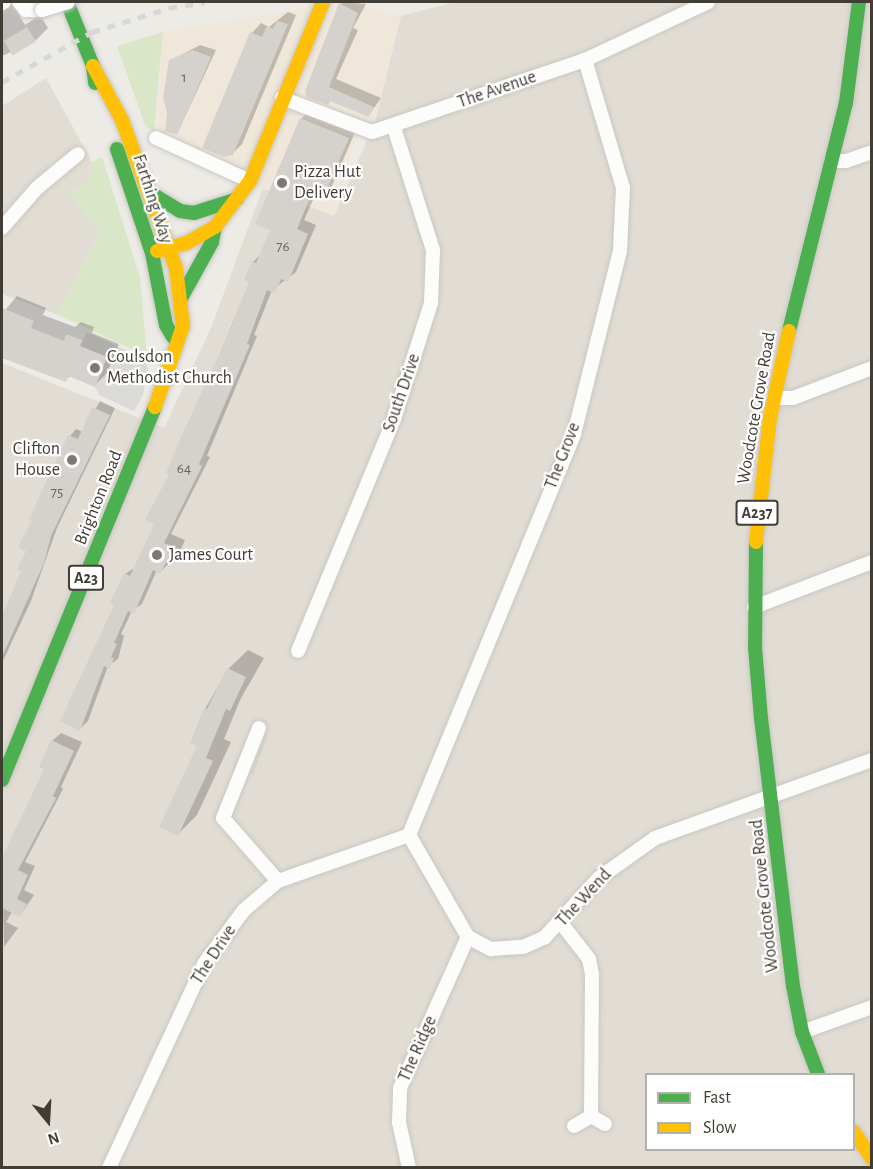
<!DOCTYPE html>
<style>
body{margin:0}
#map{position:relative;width:873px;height:1169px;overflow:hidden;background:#edebe6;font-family:"Alegreya Sans",sans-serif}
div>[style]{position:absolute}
.residential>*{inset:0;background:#e1ddd4}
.commercial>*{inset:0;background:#efe7d9}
.green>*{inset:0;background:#dae6c8}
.parking>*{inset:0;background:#dcdad6}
.shadow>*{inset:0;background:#0003}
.building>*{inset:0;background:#d5d2cd;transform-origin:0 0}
.roads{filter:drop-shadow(0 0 2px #c9c7c2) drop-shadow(0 0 2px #c9c7c2)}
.street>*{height:14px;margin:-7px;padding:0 7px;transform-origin:7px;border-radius:7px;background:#fcfcfb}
.fast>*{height:14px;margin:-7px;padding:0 7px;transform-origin:7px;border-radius:7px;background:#4caf50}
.slow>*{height:14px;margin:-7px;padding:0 7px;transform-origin:7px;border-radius:7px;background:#ffc107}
.rail>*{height:4.5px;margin-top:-2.25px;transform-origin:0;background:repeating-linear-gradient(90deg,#d7d7d6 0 8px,transparent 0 16px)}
.bridges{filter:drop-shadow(0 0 2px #c9c7c2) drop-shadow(0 0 2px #c9c7c2)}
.street-bridge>*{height:14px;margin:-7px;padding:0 7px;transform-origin:7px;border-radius:7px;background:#fcfcfb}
.dots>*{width:16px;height:16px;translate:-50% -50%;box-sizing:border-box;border:3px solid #fff;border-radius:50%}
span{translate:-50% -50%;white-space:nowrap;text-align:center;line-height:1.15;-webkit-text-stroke:4.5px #fff;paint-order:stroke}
.number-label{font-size:15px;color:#68635c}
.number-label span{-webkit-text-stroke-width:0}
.shield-label span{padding:2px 4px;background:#fff;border:2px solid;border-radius:4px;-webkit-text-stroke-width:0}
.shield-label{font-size:16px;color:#413c34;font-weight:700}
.street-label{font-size:18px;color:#413c34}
.poi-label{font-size:18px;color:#413c34}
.left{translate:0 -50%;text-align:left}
.right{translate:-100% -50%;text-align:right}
.frame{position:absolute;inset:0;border:3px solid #413c34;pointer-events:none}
.legend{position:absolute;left:645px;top:1073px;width:210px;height:78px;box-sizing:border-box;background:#fff;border:2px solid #b3b1ae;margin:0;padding:8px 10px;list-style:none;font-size:18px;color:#413c34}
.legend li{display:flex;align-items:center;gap:12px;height:30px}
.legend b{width:30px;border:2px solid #b3b1ae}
.north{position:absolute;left:18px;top:1091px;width:60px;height:60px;-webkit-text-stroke:4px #fff;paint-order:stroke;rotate:162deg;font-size:16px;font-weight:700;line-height:24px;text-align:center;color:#413c34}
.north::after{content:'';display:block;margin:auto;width:21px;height:27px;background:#413c34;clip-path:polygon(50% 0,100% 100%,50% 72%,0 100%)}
</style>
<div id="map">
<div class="residential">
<div style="clip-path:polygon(evenodd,455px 2px,871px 2px,871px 1167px,2px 1167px,2px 363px,164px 428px,211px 328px,263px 188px,334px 216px,375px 122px,401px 16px,455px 2px,646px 1074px,854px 1074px,854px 1150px,646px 1150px,646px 1074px)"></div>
<div style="clip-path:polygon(46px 78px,92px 162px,89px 180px,70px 194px,100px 234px,56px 314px,2px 294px,2px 106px)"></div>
</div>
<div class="commercial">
<div style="clip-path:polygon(310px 2px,343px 2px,401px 16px,375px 122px,355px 139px,334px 216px,155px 147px,163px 32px,306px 8px)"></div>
</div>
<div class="green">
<div style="clip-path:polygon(163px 32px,154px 132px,145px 125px,117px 46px)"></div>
<div style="clip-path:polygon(102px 157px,140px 277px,147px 356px,56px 314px,100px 234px,70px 194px,89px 180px,92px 162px)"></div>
</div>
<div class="parking">
<div style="clip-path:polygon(87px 332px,145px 359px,148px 369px,143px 395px,134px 411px,99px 395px,95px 387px,107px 357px,80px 346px)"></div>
</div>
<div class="shadow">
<div style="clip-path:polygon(342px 2px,366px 4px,353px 28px,358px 30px,336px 79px,381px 98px,369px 115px,307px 91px)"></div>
<div style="clip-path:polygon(12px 3px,25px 25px,40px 15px,48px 28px,35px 41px,2px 56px,2px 9px)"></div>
<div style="clip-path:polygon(288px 12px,296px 15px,242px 144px,232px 154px,252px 33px,261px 23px,269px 27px)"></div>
<div style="clip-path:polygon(200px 45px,216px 50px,177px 134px,170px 61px)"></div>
<div style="clip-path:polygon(310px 110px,356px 130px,331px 188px,322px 196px,316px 193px,304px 220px,316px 225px,296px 272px,272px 290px,254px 335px,257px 336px,207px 456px,210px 457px,171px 534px,185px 540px,179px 554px,160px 572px,157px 570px,142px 604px,132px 611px,121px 634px,124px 636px,118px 659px,108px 666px,88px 721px,80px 729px,125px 574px,136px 567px,156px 524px,171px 473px,250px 281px,253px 262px,262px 253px,272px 230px,301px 119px)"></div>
<div style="clip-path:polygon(17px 296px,46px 308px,43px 315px,75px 327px,81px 322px,94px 327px,92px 333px,119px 344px,107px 373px,95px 385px,70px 376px,65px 380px,2px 356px,2px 314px)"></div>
<div style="clip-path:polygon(100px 401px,115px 408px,57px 528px,31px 601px,2px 663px,2px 616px,23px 570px,70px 436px,76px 429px,83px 432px)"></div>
<div style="clip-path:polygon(248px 650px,264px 658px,241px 698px,224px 739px,231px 742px,197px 815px,178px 834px,205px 709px,228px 669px)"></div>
<div style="clip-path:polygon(61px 733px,82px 742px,61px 787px,63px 789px,25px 862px,35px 866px,24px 890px,34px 895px,20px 916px,12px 912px,6px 922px,18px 928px,4px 947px,2px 862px,46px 769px,52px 741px)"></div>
</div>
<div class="building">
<div style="clip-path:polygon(339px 3px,358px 13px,329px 87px,374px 107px,369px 117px,330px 101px,328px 105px,307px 97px,305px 91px)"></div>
<div style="clip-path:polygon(277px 21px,288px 24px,233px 155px,224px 157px,202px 148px,250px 32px,262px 37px,267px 26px,273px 29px)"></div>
<div style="left:27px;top:27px;width:17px;height:27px;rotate:59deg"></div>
<div style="clip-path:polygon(193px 50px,211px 57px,177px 135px,165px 131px,167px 113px,163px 98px,169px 60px)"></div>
<div style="clip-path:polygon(300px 118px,349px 138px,323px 198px,312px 193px,297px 229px,308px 234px,288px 282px,281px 279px,275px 293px,267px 290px,247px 344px,250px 345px,199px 464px,202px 466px,164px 543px,178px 549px,171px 564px,166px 562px,160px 574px,153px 570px,134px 614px,128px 611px,114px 643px,117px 644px,111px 657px,114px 658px,110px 669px,104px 666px,80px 731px,60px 721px,114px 605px,110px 603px,124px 573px,130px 576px,154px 524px,145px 520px,169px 474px,166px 473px,177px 446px,231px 328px,249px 282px,244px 280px,252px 261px,256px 263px,270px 230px,255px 224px)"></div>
<div style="clip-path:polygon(2px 308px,34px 321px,31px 328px,64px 341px,66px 334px,82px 340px,80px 346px,107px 357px,95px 387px,68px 376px,66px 382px,2px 358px)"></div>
<div style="clip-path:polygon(92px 407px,110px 415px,51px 536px,44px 563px,2px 657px,2px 616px,21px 571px,17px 569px,26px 551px,18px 547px,32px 520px,29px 519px,68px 435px,78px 439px)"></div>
<div style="clip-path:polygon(227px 668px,246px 677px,230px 711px,226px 709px,206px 758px,213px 761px,178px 836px,159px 827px,197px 746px,190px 743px,204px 708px,207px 709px)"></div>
<div style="clip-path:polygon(266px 735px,267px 736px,253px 774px,251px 773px)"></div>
<div style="clip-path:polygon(51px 740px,74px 751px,53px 796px,56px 798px,18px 870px,28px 875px,17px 899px,27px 904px,20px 917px,2px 908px,2px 858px,44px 769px,39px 767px)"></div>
</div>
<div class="roads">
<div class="street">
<div style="left:19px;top:2px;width:11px;rotate:49deg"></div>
<div style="left:26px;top:10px;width:16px"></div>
<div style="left:2px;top:3px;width:2px;rotate:-27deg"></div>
<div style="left:282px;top:98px;width:96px;rotate:20.7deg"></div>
<div style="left:372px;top:132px;width:225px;rotate:-18.7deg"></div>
<div style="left:585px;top:60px;width:136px;rotate:-25.2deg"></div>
<div style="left:156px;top:138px;width:103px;rotate:24.6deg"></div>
<div style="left:831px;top:161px;width:15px"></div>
<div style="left:846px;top:161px;width:28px;rotate:-19deg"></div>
<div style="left:2px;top:228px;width:53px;rotate:-48.8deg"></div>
<div style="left:37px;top:188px;width:53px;rotate:-39.7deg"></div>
<div style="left:774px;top:398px;width:19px"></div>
<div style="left:793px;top:398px;width:85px;rotate:-20.8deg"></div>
<div style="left:754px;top:607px;width:126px;rotate:-20.9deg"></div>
<div style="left:298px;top:651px;width:251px;rotate:-67.5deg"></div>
<div style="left:394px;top:419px;width:122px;rotate:-72.3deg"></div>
<div style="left:431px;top:303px;width:53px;rotate:-87.8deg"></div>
<div style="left:433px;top:250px;width:131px;rotate:-107.7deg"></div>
<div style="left:259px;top:728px;width:97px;rotate:111.8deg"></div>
<div style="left:223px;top:818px;width:84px;rotate:48.9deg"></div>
<div style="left:409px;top:835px;width:434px;rotate:-67.6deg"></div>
<div style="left:574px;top:434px;width:189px;rotate:-75.9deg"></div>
<div style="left:620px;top:251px;width:63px;rotate:-87.3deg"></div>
<div style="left:623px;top:188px;width:134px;rotate:-106.5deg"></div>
<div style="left:409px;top:835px;width:118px;rotate:60deg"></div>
<div style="left:468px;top:937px;width:26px;rotate:28deg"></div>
<div style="left:491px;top:949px;width:32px;rotate:-4deg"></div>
<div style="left:523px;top:947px;width:24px;rotate:-24deg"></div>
<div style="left:545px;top:937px;width:80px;rotate:-47.5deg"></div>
<div style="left:599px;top:878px;width:69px;rotate:-35.5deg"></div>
<div style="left:655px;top:838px;width:231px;rotate:-19.8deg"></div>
<div style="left:561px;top:923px;width:46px;rotate:52.1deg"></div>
<div style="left:589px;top:959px;width:15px;rotate:79deg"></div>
<div style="left:592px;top:974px;width:142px;rotate:90.4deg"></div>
<div style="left:802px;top:1032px;width:74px;rotate:-19.7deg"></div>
<div style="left:574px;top:1126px;width:20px;rotate:-30deg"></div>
<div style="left:591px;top:1116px;width:16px;rotate:30deg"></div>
<div style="left:109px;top:1168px;width:225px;rotate:-65deg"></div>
<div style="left:204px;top:964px;width:67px;rotate:-53.5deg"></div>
<div style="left:244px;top:910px;width:45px;rotate:-40.5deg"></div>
<div style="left:278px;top:881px;width:139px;rotate:-19.3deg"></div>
<div style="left:409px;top:1168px;width:47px;rotate:-102.3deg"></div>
<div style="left:399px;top:1122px;width:34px;rotate:-88deg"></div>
<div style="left:400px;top:1088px;width:166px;rotate:-65.8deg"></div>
</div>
<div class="fast">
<div style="left:67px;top:2px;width:69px;rotate:67.9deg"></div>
<div style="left:93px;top:66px;width:17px;rotate:83deg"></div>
<div style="left:117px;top:149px;width:110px;rotate:71.4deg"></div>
<div style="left:152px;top:253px;width:73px;rotate:79deg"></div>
<div style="left:166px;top:325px;width:14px;rotate:60deg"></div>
<div style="left:152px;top:194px;width:33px;rotate:31deg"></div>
<div style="left:180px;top:211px;width:14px;rotate:8deg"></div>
<div style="left:194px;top:213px;width:45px;rotate:-18deg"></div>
<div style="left:181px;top:298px;width:64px;rotate:-61deg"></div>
<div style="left:212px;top:242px;width:15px;rotate:-79deg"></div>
<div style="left:789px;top:331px;width:235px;rotate:-76deg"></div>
<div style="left:846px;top:103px;width:102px;rotate:-82.7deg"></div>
<div style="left:756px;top:542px;width:105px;rotate:90.5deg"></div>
<div style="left:755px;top:647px;width:71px;rotate:85.2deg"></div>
<div style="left:761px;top:718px;width:270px;rotate:83.2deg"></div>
<div style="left:793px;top:986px;width:47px;rotate:78.9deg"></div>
<div style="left:802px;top:1032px;width:45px;rotate:69.1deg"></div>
<div style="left:2px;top:780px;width:403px;rotate:-67.7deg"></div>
</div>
<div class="slow">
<div style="left:93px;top:66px;width:61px;rotate:61.8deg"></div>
<div style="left:122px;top:120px;width:158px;rotate:70deg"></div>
<div style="left:176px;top:268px;width:58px;rotate:83.1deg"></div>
<div style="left:183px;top:326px;width:86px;rotate:109.1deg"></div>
<div style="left:157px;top:251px;width:31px;rotate:-15deg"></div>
<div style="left:187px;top:243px;width:32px;rotate:-30deg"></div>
<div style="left:215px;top:227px;width:58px;rotate:-52.7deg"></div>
<div style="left:250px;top:181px;width:193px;rotate:-67.8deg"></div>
<div style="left:756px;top:542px;width:125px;rotate:-83.6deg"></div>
<div style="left:770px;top:418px;width:89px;rotate:-77.7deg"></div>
<div style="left:854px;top:1132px;width:32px;rotate:56deg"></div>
</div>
</div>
<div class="rail">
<div style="left:2px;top:82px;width:103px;rotate:-29.1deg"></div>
<div style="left:92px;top:32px;width:81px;rotate:-17.3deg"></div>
<div style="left:169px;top:8px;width:36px;rotate:-9deg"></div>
</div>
<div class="bridges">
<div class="street-bridge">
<div style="left:42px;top:10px;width:27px;rotate:-17deg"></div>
</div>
</div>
<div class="dots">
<div style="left:282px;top:183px;background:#7d7972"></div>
<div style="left:95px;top:368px;background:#7d7972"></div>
<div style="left:72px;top:460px;background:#7d7972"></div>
<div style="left:157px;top:555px;background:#7d7972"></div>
</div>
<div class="number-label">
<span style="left:184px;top:78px">1</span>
<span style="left:283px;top:247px">76</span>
<span style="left:184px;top:469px">64</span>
<span style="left:57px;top:493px">75</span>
</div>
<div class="shield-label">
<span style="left:757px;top:513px">A237</span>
<span style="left:86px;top:578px">A23</span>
</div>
<div class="street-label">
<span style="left:497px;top:90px;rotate:-19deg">The Avenue</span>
<span style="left:152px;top:199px;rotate:72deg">Farthing Way</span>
<span style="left:402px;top:393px;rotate:-71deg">South Drive</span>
<span style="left:757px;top:408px;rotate:-80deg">Woodcote Grove Road</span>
<span style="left:563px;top:456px;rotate:-69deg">The Grove</span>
<span style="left:99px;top:498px;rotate:-68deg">Brighton Road</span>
<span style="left:765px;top:896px;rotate:-96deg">Woodcote Grove Road</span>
<span style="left:584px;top:898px;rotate:-47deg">The Wend</span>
<span style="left:214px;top:955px;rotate:-57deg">The Drive</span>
<span style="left:418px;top:1049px;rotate:-66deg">The Ridge</span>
</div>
<div class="poi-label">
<span class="left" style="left:294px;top:183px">Pizza Hut<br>Delivery</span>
<span class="left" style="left:107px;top:368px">Coulsdon<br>Methodist Church</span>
<span class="right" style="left:60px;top:460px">Clifton<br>House</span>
<span class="left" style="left:169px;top:555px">James Court</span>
</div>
<div class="frame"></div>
<ul class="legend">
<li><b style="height:8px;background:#4caf50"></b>Fast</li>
<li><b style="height:8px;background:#ffc107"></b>Slow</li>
</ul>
<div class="north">N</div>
</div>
